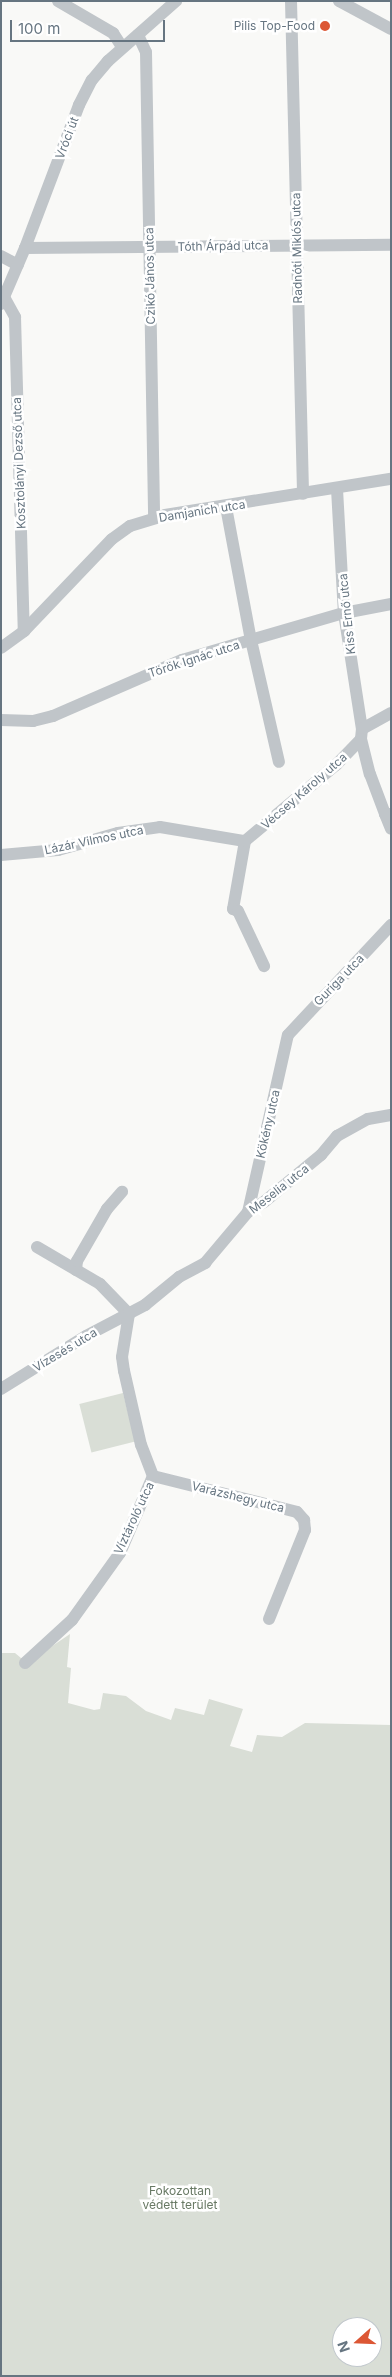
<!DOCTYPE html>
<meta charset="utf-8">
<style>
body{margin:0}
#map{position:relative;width:392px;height:2377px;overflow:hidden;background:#f9f9f7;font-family:Inter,sans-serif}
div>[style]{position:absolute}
.green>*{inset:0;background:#d9ded6;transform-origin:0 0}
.minor>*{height:12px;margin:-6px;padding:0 6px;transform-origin:6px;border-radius:6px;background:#c0c5c9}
.dots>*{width:14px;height:14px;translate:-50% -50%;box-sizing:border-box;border:2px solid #fff;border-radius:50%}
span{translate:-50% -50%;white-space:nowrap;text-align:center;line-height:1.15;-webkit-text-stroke:5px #fff;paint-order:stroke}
.poi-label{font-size:12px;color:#667581}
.right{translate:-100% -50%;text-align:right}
.street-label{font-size:12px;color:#667581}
.park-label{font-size:12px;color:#687964}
.frame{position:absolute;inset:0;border:2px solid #667581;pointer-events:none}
.north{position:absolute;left:332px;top:2317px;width:50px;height:50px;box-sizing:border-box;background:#fff;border:1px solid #c2c8cd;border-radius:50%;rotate:250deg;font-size:14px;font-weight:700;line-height:20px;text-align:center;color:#667581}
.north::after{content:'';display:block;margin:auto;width:18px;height:22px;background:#dc5735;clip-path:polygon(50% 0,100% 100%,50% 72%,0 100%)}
.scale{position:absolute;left:10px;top:20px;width:155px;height:22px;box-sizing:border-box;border:2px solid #667581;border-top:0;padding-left:6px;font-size:15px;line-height:18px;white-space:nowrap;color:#667581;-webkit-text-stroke:4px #fff;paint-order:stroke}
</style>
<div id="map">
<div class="green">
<div style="left:123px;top:1393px;width:50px;height:45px;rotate:76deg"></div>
<div style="clip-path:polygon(evenodd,70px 1634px,67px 1667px,71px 1668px,68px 1703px,94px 1710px,100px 1709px,103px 1693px,126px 1696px,146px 1711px,171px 1720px,175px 1708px,204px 1715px,209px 1699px,243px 1709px,230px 1746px,252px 1752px,257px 1735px,282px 1737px,305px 1723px,391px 1725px,391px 2376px,1px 2376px,1px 1653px,15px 1653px,21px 1658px,36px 1657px,70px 1634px,342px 2327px,372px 2327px,372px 2357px,342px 2357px,342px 2327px)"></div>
</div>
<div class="minor">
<div style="left:58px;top:1px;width:64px;rotate:30.2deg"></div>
<div style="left:113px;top:33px;width:17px;rotate:57deg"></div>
<div style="left:291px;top:1px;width:493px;rotate:88.6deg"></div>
<div style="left:339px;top:1px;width:59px;rotate:28.3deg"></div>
<div style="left:138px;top:35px;width:19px;rotate:65deg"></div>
<div style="left:146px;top:52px;width:466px;rotate:89deg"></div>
<div style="left:25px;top:248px;width:366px;rotate:-0.5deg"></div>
<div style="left:1px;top:256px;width:19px;rotate:28deg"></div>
<div style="left:4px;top:297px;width:23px;rotate:61deg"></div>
<div style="left:15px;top:317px;width:314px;rotate:88.4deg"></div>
<div style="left:1px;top:304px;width:61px;rotate:-66.8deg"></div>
<div style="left:25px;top:248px;width:153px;rotate:-69.3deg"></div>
<div style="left:79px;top:105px;width:28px;rotate:-63deg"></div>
<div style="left:92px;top:80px;width:25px;rotate:-50deg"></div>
<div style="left:108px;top:61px;width:91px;rotate:-41.4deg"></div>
<div style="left:337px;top:489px;width:124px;rotate:86.8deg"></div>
<div style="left:344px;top:613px;width:117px;rotate:81.2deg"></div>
<div style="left:362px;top:729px;width:10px;rotate:96deg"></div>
<div style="left:361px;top:739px;width:36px;rotate:76deg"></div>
<div style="left:370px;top:774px;width:43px;rotate:69.4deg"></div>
<div style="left:385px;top:814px;width:6px"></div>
<div style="left:226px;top:507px;width:135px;rotate:79.4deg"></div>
<div style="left:251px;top:640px;width:125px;rotate:77.1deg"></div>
<div style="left:1px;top:648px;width:29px;rotate:-36deg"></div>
<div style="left:24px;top:631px;width:127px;rotate:-46.3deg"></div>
<div style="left:112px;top:539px;width:22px;rotate:-36deg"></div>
<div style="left:130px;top:526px;width:37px;rotate:-17deg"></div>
<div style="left:165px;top:515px;width:229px;rotate:-9.1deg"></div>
<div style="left:1px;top:720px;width:32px;rotate:2deg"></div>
<div style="left:33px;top:721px;width:21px;rotate:-14deg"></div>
<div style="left:53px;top:716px;width:141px;rotate:-23.5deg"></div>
<div style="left:182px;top:660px;width:169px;rotate:-16.2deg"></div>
<div style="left:344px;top:613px;width:48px;rotate:-10.8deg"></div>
<div style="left:362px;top:729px;width:33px;rotate:-29deg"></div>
<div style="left:385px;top:814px;width:16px;rotate:68deg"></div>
<div style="left:245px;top:841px;width:119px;rotate:-39.9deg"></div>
<div style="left:336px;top:765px;width:36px;rotate:-46deg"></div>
<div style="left:245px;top:841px;width:69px;rotate:100deg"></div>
<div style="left:233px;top:909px;width:5px;rotate:22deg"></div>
<div style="left:238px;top:911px;width:61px;rotate:64.7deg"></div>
<div style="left:1px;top:855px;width:57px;rotate:-5deg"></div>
<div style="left:58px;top:850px;width:62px;rotate:-15.8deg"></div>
<div style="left:118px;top:833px;width:42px;rotate:-8.1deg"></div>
<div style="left:160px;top:827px;width:86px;rotate:9.4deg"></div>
<div style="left:248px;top:1212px;width:181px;rotate:-77.3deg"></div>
<div style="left:288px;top:1035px;width:151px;rotate:-46.9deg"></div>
<div style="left:37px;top:1247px;width:73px;rotate:30.4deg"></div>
<div style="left:100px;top:1284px;width:42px;rotate:46deg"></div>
<div style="left:76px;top:1270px;width:9px;rotate:-84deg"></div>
<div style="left:77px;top:1261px;width:60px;rotate:-60deg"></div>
<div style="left:107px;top:1209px;width:23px;rotate:-49deg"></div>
<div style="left:1px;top:1389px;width:100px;rotate:-31.9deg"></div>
<div style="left:86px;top:1336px;width:67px;rotate:-27.7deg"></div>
<div style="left:145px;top:1305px;width:44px;rotate:-39.5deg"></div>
<div style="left:179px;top:1277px;width:30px;rotate:-28deg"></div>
<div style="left:205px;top:1263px;width:67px;rotate:-49.9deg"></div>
<div style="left:248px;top:1212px;width:19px;rotate:-32deg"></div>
<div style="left:264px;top:1202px;width:74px;rotate:-39.5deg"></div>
<div style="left:321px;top:1155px;width:25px;rotate:-50deg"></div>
<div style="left:337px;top:1136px;width:35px;rotate:-29deg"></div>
<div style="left:368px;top:1119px;width:23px;rotate:-10deg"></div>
<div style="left:153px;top:1476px;width:148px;rotate:14deg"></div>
<div style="left:297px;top:1512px;width:11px;rotate:49deg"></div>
<div style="left:304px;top:1520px;width:10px;rotate:84deg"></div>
<div style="left:305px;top:1530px;width:96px;rotate:112deg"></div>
<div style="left:25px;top:1663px;width:64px;rotate:-42.5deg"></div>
<div style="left:72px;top:1620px;width:82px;rotate:-54.4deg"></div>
<div style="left:120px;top:1553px;width:84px;rotate:-66.8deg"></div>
<div style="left:153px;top:1476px;width:33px;rotate:-111deg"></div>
<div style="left:141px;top:1445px;width:76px;rotate:-102.9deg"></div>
<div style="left:124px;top:1371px;width:14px;rotate:-98deg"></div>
<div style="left:122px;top:1357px;width:44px;rotate:-80.8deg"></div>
</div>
<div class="dots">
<div style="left:325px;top:26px;background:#dc5735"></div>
</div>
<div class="poi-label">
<span class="right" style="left:315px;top:26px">Pilis Top-Food</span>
</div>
<div class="street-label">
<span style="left:67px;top:138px;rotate:-69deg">Vróci út</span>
<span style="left:223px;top:246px;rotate:-1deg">Tóth Árpád utca</span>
<span style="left:297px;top:248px;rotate:-91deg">Radnóti Miklós utca</span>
<span style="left:150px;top:276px;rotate:-91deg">Czikó János utca</span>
<span style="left:19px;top:463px;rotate:-92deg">Kosztolányi Dezső utca</span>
<span style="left:202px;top:511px;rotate:-9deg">Damjanich utca</span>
<span style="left:347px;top:614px;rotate:-96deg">Kiss Ernő utca</span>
<span style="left:194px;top:659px;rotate:-18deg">Török Ignác utca</span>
<span style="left:304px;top:791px;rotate:-41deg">Vécsey Károly utca</span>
<span style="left:94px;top:840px;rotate:-12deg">Lázár Vilmos utca</span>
<span style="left:339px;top:980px;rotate:-46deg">Guriga utca</span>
<span style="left:268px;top:1124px;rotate:-77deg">Kökény utca</span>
<span style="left:279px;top:1189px;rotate:-38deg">Meselia utca</span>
<span style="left:65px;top:1350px;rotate:-31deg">Vízesés utca</span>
<span style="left:238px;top:1497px;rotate:14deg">Varázshegy utca</span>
<span style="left:134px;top:1518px;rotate:-65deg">Víztároló utca</span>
</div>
<div class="park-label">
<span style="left:180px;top:2198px">Fokozottan<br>védett terület</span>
</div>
<div class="frame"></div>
<div class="north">N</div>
<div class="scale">100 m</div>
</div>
